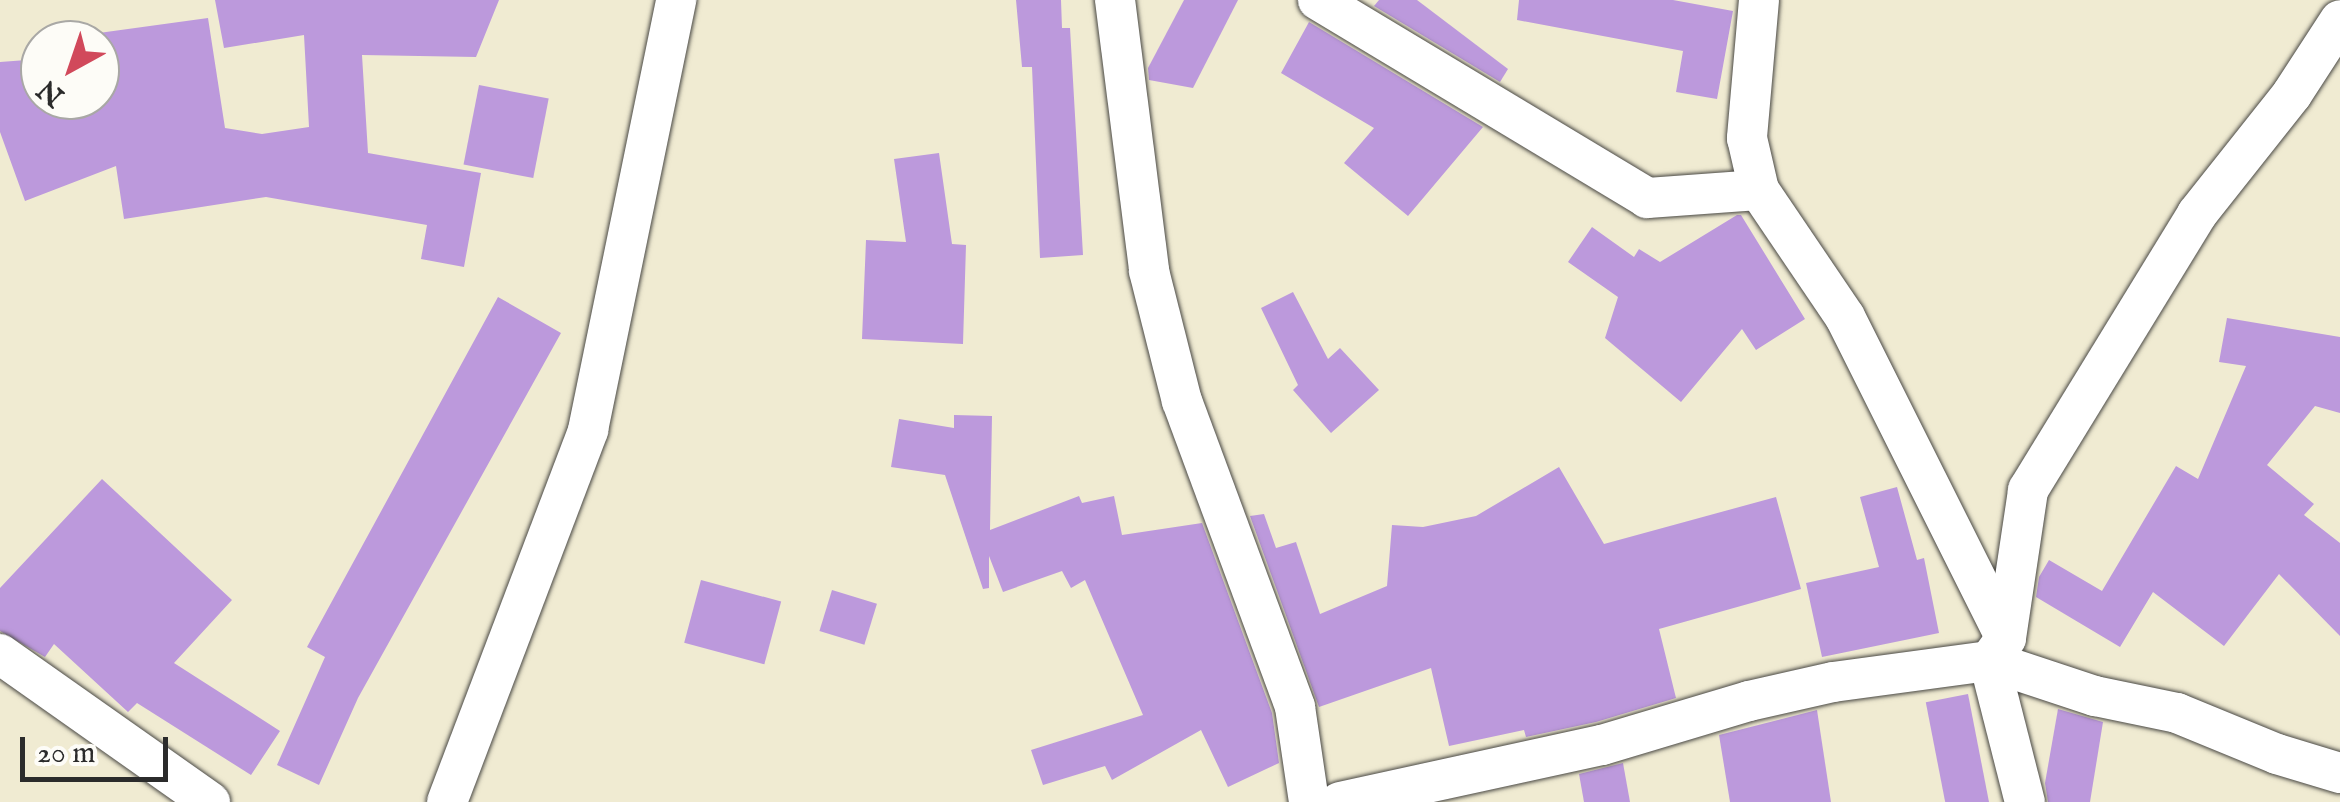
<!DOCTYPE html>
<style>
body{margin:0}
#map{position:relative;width:2340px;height:802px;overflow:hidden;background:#f0ebd2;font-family:"IM FELL English",serif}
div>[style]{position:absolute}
.building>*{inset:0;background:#bc99dc;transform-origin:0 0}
.roads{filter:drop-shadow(0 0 2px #494844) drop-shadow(0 0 2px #494844)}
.minor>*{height:40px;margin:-20px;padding:0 20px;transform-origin:20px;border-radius:20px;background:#fff}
span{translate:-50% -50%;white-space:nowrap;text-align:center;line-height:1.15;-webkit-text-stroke:9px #fdfcf7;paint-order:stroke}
.north{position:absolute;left:20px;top:20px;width:100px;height:100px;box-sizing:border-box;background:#fdfcf7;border:2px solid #a9a8a5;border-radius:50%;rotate:220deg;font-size:28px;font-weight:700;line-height:40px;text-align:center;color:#2b2b2b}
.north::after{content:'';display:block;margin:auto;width:35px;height:45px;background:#d1495b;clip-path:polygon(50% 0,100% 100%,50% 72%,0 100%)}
.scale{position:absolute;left:20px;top:737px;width:148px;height:45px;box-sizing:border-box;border:5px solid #2b2b2b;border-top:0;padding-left:12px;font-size:30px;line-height:35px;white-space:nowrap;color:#2b2b2b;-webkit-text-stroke:8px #fdfcf7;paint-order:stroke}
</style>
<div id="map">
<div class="building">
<div style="clip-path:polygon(215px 0,499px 0,476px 57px,362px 55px,368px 153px,481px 173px,464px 267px,421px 259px,427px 225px,266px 197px,124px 219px,116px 166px,25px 201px,0 132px,0 62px,40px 59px,40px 100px,100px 100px,100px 40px,78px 40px,77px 36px,208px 18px,225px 128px,262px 134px,309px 127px,304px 35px,224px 48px)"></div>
<div style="clip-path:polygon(1016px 0,1061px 0,1062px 28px,1070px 28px,1083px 255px,1040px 258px,1032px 67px,1022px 67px)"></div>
<div style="clip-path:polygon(1184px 0,1238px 0,1193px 88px,1149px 80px,1148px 68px)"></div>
<div style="clip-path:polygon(1379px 0,1417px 0,1508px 69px,1500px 82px,1374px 6px)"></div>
<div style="clip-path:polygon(1519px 0,1673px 0,1733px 11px,1717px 99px,1676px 92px,1683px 51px,1517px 20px)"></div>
<div style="clip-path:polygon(1309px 22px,1483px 127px,1408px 216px,1344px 163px,1374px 128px,1281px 73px)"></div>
<div style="left:479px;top:85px;width:71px;height:81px;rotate:11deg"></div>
<div style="clip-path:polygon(939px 153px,952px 244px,966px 245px,963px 344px,862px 339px,866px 240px,906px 242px,894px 159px)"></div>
<div style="clip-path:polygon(1737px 215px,1741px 215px,1805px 319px,1756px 350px,1742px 329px,1681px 402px,1605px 338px,1618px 297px,1568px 262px,1592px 227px,1634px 257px,1639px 249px,1660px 262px)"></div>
<div style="clip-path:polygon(1293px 292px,1328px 359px,1340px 348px,1379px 390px,1331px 433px,1293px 390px,1298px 385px,1261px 308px)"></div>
<div style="clip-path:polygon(498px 297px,561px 333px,358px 698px,319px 785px,277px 765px,325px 657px,307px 647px)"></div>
<div style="clip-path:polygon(2227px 318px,2340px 337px,2340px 413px,2315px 406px,2267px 465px,2314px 504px,2304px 515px,2340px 543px,2340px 636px,2279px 574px,2224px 646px,2153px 592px,2120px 647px,2036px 597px,2039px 577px,2049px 560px,2102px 591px,2176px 466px,2198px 479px,2246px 366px,2219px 362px)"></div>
<div style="clip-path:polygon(954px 415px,992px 416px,990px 530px,1079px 496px,1082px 503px,1114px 496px,1122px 535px,1202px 523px,1272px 713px,1279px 763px,1228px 787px,1201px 730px,1112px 780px,1105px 766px,1043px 785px,1031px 750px,1143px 715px,1085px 580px,1071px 588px,1062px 571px,1003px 592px,989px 556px,989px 588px,983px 589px,945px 475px,891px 467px,899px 419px,954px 428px)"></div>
<div style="clip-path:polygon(1559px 467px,1604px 544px,1776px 497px,1801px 589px,1659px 629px,1676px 698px,1596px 722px,1526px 737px,1524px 730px,1449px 746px,1431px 668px,1319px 707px,1250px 516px,1264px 514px,1276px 548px,1296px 542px,1320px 614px,1387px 586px,1392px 525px,1423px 527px,1476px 516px)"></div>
<div style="clip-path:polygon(102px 479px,232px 600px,174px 663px,280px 731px,251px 775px,137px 703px,128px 712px,54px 644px,45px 657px,0 631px,0 588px)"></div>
<div style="clip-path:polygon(1897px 487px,1917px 560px,1924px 558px,1939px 633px,1822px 657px,1806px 583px,1879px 567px,1860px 497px)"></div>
<div style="left:701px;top:580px;width:83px;height:65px;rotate:15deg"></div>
<div style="left:832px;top:590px;width:47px;height:43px;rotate:17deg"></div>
<div style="left:1968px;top:694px;width:110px;height:43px;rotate:79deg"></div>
<div style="clip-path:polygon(2058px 709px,2103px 722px,2090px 802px,2048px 802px,2045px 783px)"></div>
<div style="clip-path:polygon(1817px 710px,1831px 802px,1730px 802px,1719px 735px)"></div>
<div style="clip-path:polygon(1623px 763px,1630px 802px,1584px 802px,1579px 774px)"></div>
</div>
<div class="roads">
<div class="minor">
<div style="left:1115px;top:0;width:273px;rotate:82.8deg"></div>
<div style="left:1149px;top:271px;width:134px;rotate:75.8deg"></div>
<div style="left:1182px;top:401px;width:326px;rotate:69.7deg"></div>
<div style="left:1295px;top:707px;width:96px;rotate:81.6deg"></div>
<div style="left:1318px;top:0;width:384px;rotate:31deg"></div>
<div style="left:1647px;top:198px;width:112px;rotate:-4.1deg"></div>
<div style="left:1759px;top:0;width:139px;rotate:95deg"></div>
<div style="left:1747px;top:138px;width:53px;rotate:77deg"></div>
<div style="left:1759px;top:190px;width:153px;rotate:55.9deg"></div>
<div style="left:1845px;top:317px;width:359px;rotate:63.4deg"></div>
<div style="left:2006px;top:638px;width:29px;rotate:126deg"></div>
<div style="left:1989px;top:661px;width:112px;rotate:18.3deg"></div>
<div style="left:2095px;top:696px;width:84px;rotate:11.7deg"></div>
<div style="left:2177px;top:713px;width:108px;rotate:22.3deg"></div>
<div style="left:2277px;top:754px;width:66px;rotate:16.8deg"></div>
<div style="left:2006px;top:638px;width:150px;rotate:-81.5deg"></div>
<div style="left:2028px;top:490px;width:324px;rotate:-58.5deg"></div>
<div style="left:2197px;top:214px;width:153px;rotate:-51.6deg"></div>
<div style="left:2292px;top:94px;width:88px;rotate:-57deg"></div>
<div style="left:0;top:654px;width:257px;rotate:35.2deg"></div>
<div style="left:447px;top:802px;width:398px;rotate:-69.2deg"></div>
<div style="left:588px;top:430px;width:439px;rotate:-78.4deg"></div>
<div style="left:1340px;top:802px;width:268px;rotate:-12.3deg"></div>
<div style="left:1602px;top:745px;width:153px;rotate:-16.7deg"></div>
<div style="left:1749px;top:701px;width:86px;rotate:-12.7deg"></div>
<div style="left:1833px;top:682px;width:157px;rotate:-7.7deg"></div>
<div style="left:1989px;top:661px;width:146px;rotate:75.7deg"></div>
</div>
</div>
<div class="north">N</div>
<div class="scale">20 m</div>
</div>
